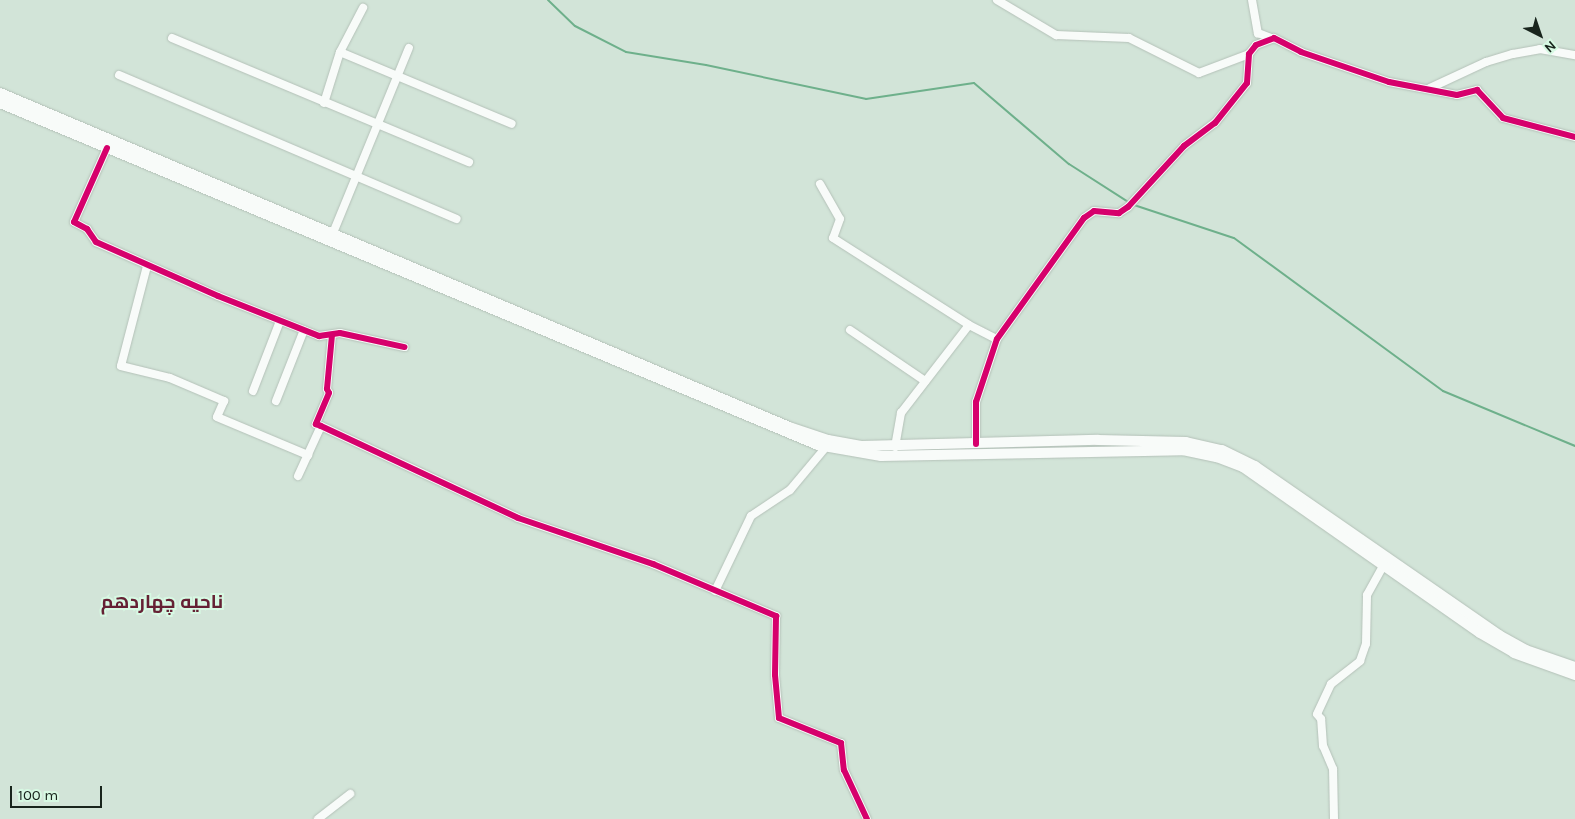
<!DOCTYPE html>
<meta charset="utf-8">
<style>
body{margin:0}
#map{position:relative;width:1575px;height:819px;overflow:hidden;background:#d2e4d8;font-family:Karla,Cairo,sans-serif}
div>[style]{position:absolute}
.stream>*{height:2px;margin:-1px;padding:0 1px;transform-origin:1px;border-radius:1px;background:#6eb08b}
.roads{filter:drop-shadow(0 0 1px #b4c1b8) drop-shadow(0 0 1px #b4c1b8)}
.minor>*{height:8px;margin:-4px;padding:0 4px;transform-origin:4px;border-radius:4px;background:#f8fbf9}
.major>*{height:10px;margin:-5px;padding:0 5px;transform-origin:5px;border-radius:5px;background:#f8fbf9}
.cycleway>*{height:6px;margin:-3px;padding:0 3px;transform-origin:3px;border-radius:3px;background:#d6006c}
span{translate:-50% -50%;white-space:nowrap;text-align:center;line-height:1.15;-webkit-text-stroke:4px #d7f9e3;paint-order:stroke}
.district-label{font-size:19px;color:#652134;font-weight:700}
.north{position:absolute;left:1515px;top:10px;width:50px;height:50px;-webkit-text-stroke:4px #d7f9e3;paint-order:stroke;rotate:139deg;font-size:14px;font-weight:700;line-height:20px;text-align:center;color:#18241c}
.north::after{content:'';display:block;margin:auto;width:18px;height:22px;background:#18241c;clip-path:polygon(50% 0,100% 100%,50% 72%,0 100%)}
.scale{position:absolute;left:10px;top:786px;width:92px;height:22px;box-sizing:border-box;border:2px solid #18241c;border-top:0;padding-left:6px;font-size:15px;line-height:18px;white-space:nowrap;color:#18241c;-webkit-text-stroke:4px #d7f9e3;paint-order:stroke}
</style>
<div id="map">
<div class="stream">
<div style="left:548px;top:0;width:37px;rotate:44deg"></div>
<div style="left:575px;top:26px;width:57px;rotate:27deg"></div>
<div style="left:626px;top:52px;width:81px;rotate:9.2deg"></div>
<div style="left:706px;top:65px;width:164px;rotate:12deg"></div>
<div style="left:866px;top:99px;width:109px;rotate:-8.4deg"></div>
<div style="left:974px;top:83px;width:125px;rotate:40.5deg"></div>
<div style="left:1069px;top:164px;width:72px;rotate:32.6deg"></div>
<div style="left:1134px;top:205px;width:105px;rotate:18.3deg"></div>
<div style="left:1234px;top:238px;width:259px;rotate:36.2deg"></div>
<div style="left:1443px;top:391px;width:143px;rotate:22.6deg"></div>
</div>
<div class="roads">
<div class="minor">
<div style="left:997px;top:0;width:69px;rotate:30.7deg"></div>
<div style="left:1056px;top:35px;width:73px;rotate:2.4deg"></div>
<div style="left:1129px;top:38px;width:78px;rotate:26.6deg"></div>
<div style="left:1199px;top:73px;width:53px;rotate:-20.8deg"></div>
<div style="left:1252px;top:0;width:34px;rotate:80deg"></div>
<div style="left:1258px;top:33px;width:14px;rotate:21deg"></div>
<div style="left:172px;top:38px;width:322px;rotate:22.7deg"></div>
<div style="left:340px;top:52px;width:186px;rotate:22.7deg"></div>
<div style="left:119px;top:75px;width:367px;rotate:23.1deg"></div>
<div style="left:1430px;top:88px;width:62px;rotate:-24.9deg"></div>
<div style="left:1486px;top:62px;width:28px;rotate:-17deg"></div>
<div style="left:1513px;top:54px;width:27px;rotate:-10deg"></div>
<div style="left:1540px;top:49px;width:36px;rotate:10deg"></div>
<div style="left:324px;top:103px;width:53px;rotate:-72.6deg"></div>
<div style="left:340px;top:52px;width:50px;rotate:-62.4deg"></div>
<div style="left:107px;top:148px;width:81px;rotate:114deg"></div>
<div style="left:74px;top:222px;width:15px;rotate:28deg"></div>
<div style="left:87px;top:229px;width:16px;rotate:55deg"></div>
<div style="left:96px;top:242px;width:133px;rotate:23.9deg"></div>
<div style="left:218px;top:296px;width:109px;rotate:21.6deg"></div>
<div style="left:319px;top:336px;width:21px;rotate:-8deg"></div>
<div style="left:340px;top:333px;width:66px;rotate:12.3deg"></div>
<div style="left:820px;top:184px;width:40px;rotate:60.3deg"></div>
<div style="left:840px;top:219px;width:20px;rotate:110deg"></div>
<div style="left:833px;top:238px;width:161px;rotate:32.6deg"></div>
<div style="left:969px;top:325px;width:31px;rotate:27deg"></div>
<div style="left:333px;top:233px;width:200px;rotate:-67.7deg"></div>
<div style="left:147px;top:266px;width:103px;rotate:104.6deg"></div>
<div style="left:121px;top:366px;width:50px;rotate:13.8deg"></div>
<div style="left:170px;top:378px;width:59px;rotate:23.1deg"></div>
<div style="left:224px;top:401px;width:17px;rotate:114deg"></div>
<div style="left:217px;top:417px;width:99px;rotate:22.7deg"></div>
<div style="left:850px;top:330px;width:91px;rotate:34.2deg"></div>
<div style="left:332px;top:335px;width:54px;rotate:95.3deg"></div>
<div style="left:327px;top:389px;width:4px;rotate:63deg"></div>
<div style="left:329px;top:393px;width:34px;rotate:113deg"></div>
<div style="left:316px;top:424px;width:5px;rotate:22deg"></div>
<div style="left:321px;top:426px;width:217px;rotate:25deg"></div>
<div style="left:518px;top:518px;width:143px;rotate:18.8deg"></div>
<div style="left:653px;top:564px;width:134px;rotate:22.9deg"></div>
<div style="left:776px;top:616px;width:59px;rotate:91deg"></div>
<div style="left:775px;top:675px;width:43px;rotate:84.7deg"></div>
<div style="left:779px;top:718px;width:67px;rotate:22deg"></div>
<div style="left:841px;top:743px;width:27px;rotate:84deg"></div>
<div style="left:844px;top:770px;width:54px;rotate:64.9deg"></div>
<div style="left:253px;top:391px;width:75px;rotate:-68.9deg"></div>
<div style="left:276px;top:401px;width:76px;rotate:-68.5deg"></div>
<div style="left:976px;top:444px;width:42px;rotate:-90deg"></div>
<div style="left:976px;top:402px;width:66px;rotate:-71.6deg"></div>
<div style="left:997px;top:339px;width:149px;rotate:-54.3deg"></div>
<div style="left:1084px;top:218px;width:12px;rotate:-35deg"></div>
<div style="left:1094px;top:211px;width:25px;rotate:5deg"></div>
<div style="left:1119px;top:213px;width:11px;rotate:-34deg"></div>
<div style="left:1128px;top:207px;width:83px;rotate:-47.4deg"></div>
<div style="left:1184px;top:146px;width:39px;rotate:-37deg"></div>
<div style="left:1215px;top:123px;width:51px;rotate:-51.3deg"></div>
<div style="left:1247px;top:83px;width:29px;rotate:-86deg"></div>
<div style="left:1249px;top:54px;width:11px;rotate:-52deg"></div>
<div style="left:1256px;top:45px;width:19px;rotate:-21deg"></div>
<div style="left:1274px;top:38px;width:30px;rotate:27deg"></div>
<div style="left:1301px;top:52px;width:93px;rotate:18.8deg"></div>
<div style="left:1389px;top:82px;width:69px;rotate:10.8deg"></div>
<div style="left:1457px;top:95px;width:21px;rotate:-14deg"></div>
<div style="left:1477px;top:90px;width:38px;rotate:47deg"></div>
<div style="left:1503px;top:118px;width:74px;rotate:14.8deg"></div>
<div style="left:895px;top:447px;width:35px;rotate:-80deg"></div>
<div style="left:901px;top:413px;width:111px;rotate:-52.3deg"></div>
<div style="left:298px;top:476px;width:55px;rotate:-65.3deg"></div>
<div style="left:715px;top:591px;width:83px;rotate:-64.4deg"></div>
<div style="left:751px;top:516px;width:47px;rotate:-33.7deg"></div>
<div style="left:790px;top:490px;width:56px;rotate:-50.1deg"></div>
<div style="left:318px;top:819px;width:41px;rotate:-38deg"></div>
<div style="left:1334px;top:819px;width:50px;rotate:-91.1deg"></div>
<div style="left:1333px;top:769px;width:25px;rotate:-113deg"></div>
<div style="left:1323px;top:746px;width:27px;rotate:-94deg"></div>
<div style="left:1321px;top:719px;width:6px;rotate:-129deg"></div>
<div style="left:1317px;top:714px;width:33px;rotate:-65deg"></div>
<div style="left:1331px;top:684px;width:37px;rotate:-38deg"></div>
<div style="left:1360px;top:661px;width:18px;rotate:-71deg"></div>
<div style="left:1366px;top:644px;width:49px;rotate:-88.8deg"></div>
<div style="left:1367px;top:595px;width:38px;rotate:-61deg"></div>
</div>
<div class="major">
<div style="left:0;top:93px;width:857px;rotate:22.94deg"></div>
<div style="left:789px;top:427px;width:41px;rotate:18.4deg"></div>
<div style="left:828px;top:440px;width:35px;rotate:10deg"></div>
<div style="left:862px;top:446px;width:236px;rotate:-1.5deg"></div>
<div style="left:1098px;top:440px;width:88px;rotate:1.3deg"></div>
<div style="left:1186px;top:442px;width:37px;rotate:13deg"></div>
<div style="left:1222px;top:450px;width:37px;rotate:26deg"></div>
<div style="left:1255px;top:466px;width:297px;rotate:34.7deg"></div>
<div style="left:1499px;top:635px;width:31px;rotate:29deg"></div>
<div style="left:1526px;top:650px;width:52px;rotate:19.1deg"></div>
<div style="left:0;top:103px;width:887px;rotate:22.69deg"></div>
<div style="left:818px;top:445px;width:64px;rotate:9.9deg"></div>
<div style="left:881px;top:456px;width:302px;rotate:-1.1deg"></div>
<div style="left:1183px;top:450px;width:35px;rotate:12deg"></div>
<div style="left:1217px;top:457px;width:28px;rotate:21deg"></div>
<div style="left:1243px;top:467px;width:289px;rotate:35deg"></div>
<div style="left:1480px;top:633px;width:39px;rotate:30deg"></div>
<div style="left:1514px;top:653px;width:65px;rotate:19.8deg"></div>
</div>
</div>
<div class="cycleway">
<div style="left:107px;top:148px;width:81px;rotate:114deg"></div>
<div style="left:74px;top:222px;width:15px;rotate:28deg"></div>
<div style="left:87px;top:229px;width:16px;rotate:55deg"></div>
<div style="left:96px;top:242px;width:133px;rotate:23.9deg"></div>
<div style="left:218px;top:296px;width:109px;rotate:21.6deg"></div>
<div style="left:319px;top:336px;width:21px;rotate:-8deg"></div>
<div style="left:340px;top:333px;width:66px;rotate:12.3deg"></div>
<div style="left:332px;top:335px;width:54px;rotate:95.3deg"></div>
<div style="left:327px;top:389px;width:4px;rotate:63deg"></div>
<div style="left:329px;top:393px;width:34px;rotate:113deg"></div>
<div style="left:316px;top:424px;width:5px;rotate:22deg"></div>
<div style="left:321px;top:426px;width:217px;rotate:25deg"></div>
<div style="left:518px;top:518px;width:143px;rotate:18.8deg"></div>
<div style="left:653px;top:564px;width:134px;rotate:22.9deg"></div>
<div style="left:776px;top:616px;width:59px;rotate:91deg"></div>
<div style="left:775px;top:675px;width:43px;rotate:84.7deg"></div>
<div style="left:779px;top:718px;width:67px;rotate:22deg"></div>
<div style="left:841px;top:743px;width:27px;rotate:84deg"></div>
<div style="left:844px;top:770px;width:54px;rotate:64.9deg"></div>
<div style="left:976px;top:444px;width:42px;rotate:-90deg"></div>
<div style="left:976px;top:402px;width:66px;rotate:-71.6deg"></div>
<div style="left:997px;top:339px;width:149px;rotate:-54.3deg"></div>
<div style="left:1084px;top:218px;width:12px;rotate:-35deg"></div>
<div style="left:1094px;top:211px;width:25px;rotate:5deg"></div>
<div style="left:1119px;top:213px;width:11px;rotate:-34deg"></div>
<div style="left:1128px;top:207px;width:83px;rotate:-47.4deg"></div>
<div style="left:1184px;top:146px;width:39px;rotate:-37deg"></div>
<div style="left:1215px;top:123px;width:51px;rotate:-51.3deg"></div>
<div style="left:1247px;top:83px;width:29px;rotate:-86deg"></div>
<div style="left:1249px;top:54px;width:11px;rotate:-52deg"></div>
<div style="left:1256px;top:45px;width:19px;rotate:-21deg"></div>
<div style="left:1274px;top:38px;width:30px;rotate:27deg"></div>
<div style="left:1301px;top:52px;width:93px;rotate:18.8deg"></div>
<div style="left:1389px;top:82px;width:69px;rotate:10.8deg"></div>
<div style="left:1457px;top:95px;width:21px;rotate:-14deg"></div>
<div style="left:1477px;top:90px;width:38px;rotate:47deg"></div>
<div style="left:1503px;top:118px;width:74px;rotate:14.8deg"></div>
</div>
<div class="district-label">
<span style="left:162px;top:603px">ناحیه چهاردهم</span>
</div>
<div class="north">N</div>
<div class="scale">100 m</div>
</div>
